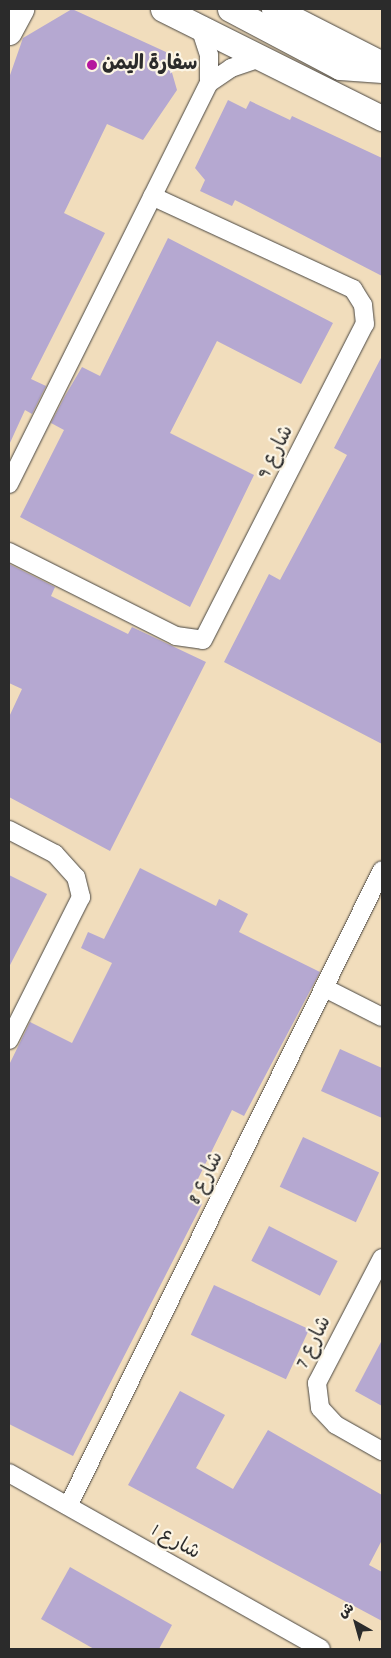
<!DOCTYPE html>
<meta charset="utf-8">
<style>
body{margin:0}
#map{position:relative;width:391px;height:1658px;overflow:hidden;background:#f1ddbc;font-family:Dekko,"Playpen Sans Arabic",sans-serif}
div>[style]{position:absolute}
.building>*{inset:0;background:#b5a8d1;transform-origin:0 0}
.roads{filter:drop-shadow(0 0 1px #494641) drop-shadow(0 0 1px #494641)}
.street>*{height:18px;margin:-9px;padding:0 9px;transform-origin:9px;border-radius:9px;background:#fff}
.secondary>*{height:25px;margin:-12.5px;padding:0 12.5px;transform-origin:12.5px;border-radius:12.5px;background:#fff}
.dots>*{width:14px;height:14px;translate:-50% -50%;box-sizing:border-box;border:2px solid #fcf5e5;border-radius:50%}
span{translate:-50% -50%;white-space:nowrap;text-align:center;line-height:1.15;-webkit-text-stroke:4.5px #fcf5e5;paint-order:stroke}
.poi-label{font-size:20px;color:#2b2b2b;font-weight:700}
.left{translate:0 -50%;text-align:left}
.street-label{font-size:20px;color:#2b2b2b}
.frame{position:absolute;inset:0;border:10px solid #2b2b2b;pointer-events:none}
.north{position:absolute;left:331px;top:1598px;width:50px;height:50px;-webkit-text-stroke:4px #fcf5e5;paint-order:stroke;rotate:322deg;font-size:14px;font-weight:700;line-height:20px;text-align:center;color:#2b2b2b}
.north::after{content:'';display:block;margin:auto;width:18px;height:22px;background:#2b2b2b;clip-path:polygon(50% 0,100% 100%,50% 72%,0 100%)}
</style>
<div id="map">
<div class="building">
<div style="clip-path:polygon(72px 9px,166px 52px,177px 90px,143px 140px,107px 124px,64px 213px,105px 233px,31px 379px,46px 386px,32px 414px,25px 410px,9px 445px,9px 78px,23px 38px)"></div>
<div style="clip-path:polygon(228px 100px,246px 109px,250px 101px,290px 120px,292px 116px,382px 158px,382px 276px,235px 200px,232px 206px,200px 191px,205px 180px,195px 168px)"></div>
<div style="clip-path:polygon(168px 238px,333px 323px,301px 384px,217px 341px,170px 433px,254px 475px,190px 607px,20px 517px,64px 430px,51px 423px,65px 396px,82px 367px,100px 376px)"></div>
<div style="clip-path:polygon(382px 356px,382px 744px,224px 662px,269px 574px,280px 580px,347px 455px,334px 448px)"></div>
<div style="clip-path:polygon(9px 564px,55px 587px,51px 596px,128px 634px,132px 627px,206px 662px,110px 851px,9px 797px,9px 717px,22px 689px,9px 683px)"></div>
<div style="clip-path:polygon(140px 868px,216px 906px,219px 899px,248px 914px,239px 932px,320px 972px,244px 1116px,232px 1110px,189px 1197px,202px 1204px,73px 1456px,9px 1424px,9px 1065px,30px 1022px,72px 1043px,112px 963px,81px 948px,88px 932px,104px 939px)"></div>
<div style="clip-path:polygon(9px 875px,47px 894px,9px 967px)"></div>
<div style="clip-path:polygon(340px 1049px,382px 1068px,382px 1118px,321px 1091px)"></div>
<div style="left:303px;top:1137px;width:84px;height:55px;rotate:25deg"></div>
<div style="left:269px;top:1226px;width:77px;height:39px;rotate:27deg"></div>
<div style="left:214px;top:1285px;width:105px;height:55px;rotate:25deg"></div>
<div style="clip-path:polygon(382px 1340px,382px 1406px,355px 1391px)"></div>
<div style="clip-path:polygon(180px 1391px,225px 1415px,196px 1468px,233px 1489px,268px 1430px,382px 1495px,382px 1540px,369px 1565px,382px 1572px,382px 1621px,128px 1485px)"></div>
<div style="clip-path:polygon(70px 1567px,172px 1625px,159px 1649px,94px 1649px,41px 1619px)"></div>
</div>
<div class="roads">
<div class="street">
<div style="left:209px;top:83px;width:27px;rotate:-34deg"></div>
<div style="left:231px;top:68px;width:28px;rotate:-19deg"></div>
<div style="left:9px;top:484px;width:448px;rotate:-63.5deg"></div>
<div style="left:209px;top:83px;width:28px;rotate:-90deg"></div>
<div style="left:209px;top:55px;width:28px;rotate:-108deg"></div>
<div style="left:9px;top:552px;width:187px;rotate:26.7deg"></div>
<div style="left:176px;top:636px;width:27px;rotate:8deg"></div>
<div style="left:203px;top:640px;width:355px;rotate:-62.9deg"></div>
<div style="left:365px;top:324px;width:19px;rotate:-96deg"></div>
<div style="left:363px;top:305px;width:19px;rotate:-122deg"></div>
<div style="left:353px;top:289px;width:221px;rotate:-155.2deg"></div>
<div style="left:9px;top:830px;width:52px;rotate:27.6deg"></div>
<div style="left:55px;top:854px;width:31px;rotate:48deg"></div>
<div style="left:76px;top:877px;width:21px;rotate:76deg"></div>
<div style="left:81px;top:897px;width:160px;rotate:116.7deg"></div>
<div style="left:325px;top:988px;width:64px;rotate:27deg"></div>
<div style="left:382px;top:1258px;width:141px;rotate:117.5deg"></div>
<div style="left:317px;top:1383px;width:25px;rotate:83deg"></div>
<div style="left:320px;top:1408px;width:23px;rotate:47deg"></div>
<div style="left:336px;top:1425px;width:53px;rotate:29.5deg"></div>
<div style="left:9px;top:1473px;width:358px;rotate:29.4deg"></div>
<div style="left:68px;top:1506px;width:709px;rotate:-63.72deg"></div>
</div>
<div class="secondary">
<div style="left:163px;top:9px;width:245px;rotate:26.5deg"></div>
<div style="left:230px;top:9px;width:124px;rotate:27.8deg"></div>
<div style="left:340px;top:67px;width:42px;rotate:4.1deg"></div>
<div style="left:274px;top:9px;width:121px;rotate:27deg"></div>
<div style="left:9px;top:32px;width:26px;rotate:-62deg"></div>
</div>
</div>
<div class="dots">
<div style="left:92px;top:65px;background:#b5179e"></div>
</div>
<div class="poi-label">
<span class="left" style="left:102px;top:65px">سفارة اليمن</span>
</div>
<div class="street-label">
<span style="left:277px;top:453px;rotate:-64deg">شارع 9</span>
<span style="left:207px;top:1179px;rotate:-64deg">شارع 8</span>
<span style="left:315px;top:1343px;rotate:-64deg">شارع 7</span>
<span style="left:175px;top:1543px;rotate:29deg">شارع 1</span>
</div>
<div class="frame"></div>
<div class="north">ش</div>
</div>
